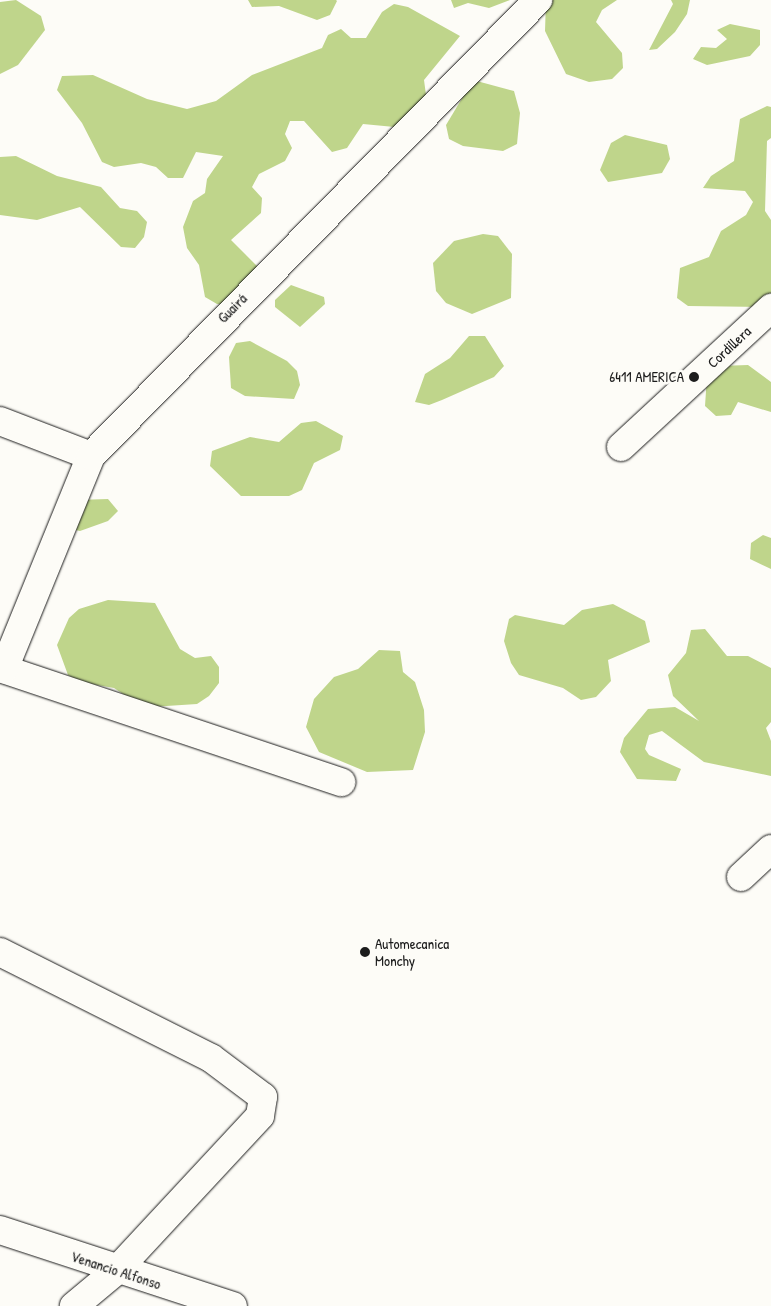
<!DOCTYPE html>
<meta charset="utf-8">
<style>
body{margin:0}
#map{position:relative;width:771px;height:1306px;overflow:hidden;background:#fdfcf7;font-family:"Patrick Hand",sans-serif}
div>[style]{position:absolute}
.green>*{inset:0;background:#bfd58b}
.roads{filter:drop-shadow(0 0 1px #1c1c1c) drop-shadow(0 0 1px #1c1c1c)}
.minor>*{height:28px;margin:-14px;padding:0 14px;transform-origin:14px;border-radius:14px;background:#fdfcf7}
.dots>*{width:14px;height:14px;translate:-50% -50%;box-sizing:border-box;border:2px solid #fdfcf7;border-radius:50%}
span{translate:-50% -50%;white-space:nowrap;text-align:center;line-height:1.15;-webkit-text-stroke:5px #fdfcf7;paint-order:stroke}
.street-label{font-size:15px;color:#1c1c1c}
.poi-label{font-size:15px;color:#1c1c1c}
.right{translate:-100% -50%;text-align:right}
.left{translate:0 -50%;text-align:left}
</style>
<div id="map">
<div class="green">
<div style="clip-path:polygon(16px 0,41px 16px,45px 30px,18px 65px,0 74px,0 2px)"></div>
<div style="clip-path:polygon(248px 0,336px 0,337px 1px,330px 15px,317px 20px,279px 6px,252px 7px)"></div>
<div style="clip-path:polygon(451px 0,510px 0,489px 8px,468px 3px,454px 8px)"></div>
<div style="clip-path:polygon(546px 0,617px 0,602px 10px,596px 22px,622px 53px,623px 68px,612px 79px,589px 82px,566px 74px,545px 31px)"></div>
<div style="clip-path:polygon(671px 0,690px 0,687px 14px,675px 32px,657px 49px,649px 50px,673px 4px)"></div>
<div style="clip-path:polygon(394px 4px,408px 7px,460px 36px,424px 80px,428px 110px,405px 128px,363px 124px,347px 148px,332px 152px,304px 121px,290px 121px,285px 134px,292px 148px,285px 161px,259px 174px,252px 187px,262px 198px,261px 213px,231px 240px,263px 272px,245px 306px,217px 304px,205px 297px,199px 265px,187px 248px,183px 227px,193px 201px,205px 193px,207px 179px,223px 156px,196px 152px,183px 178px,168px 178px,156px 167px,141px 163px,114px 167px,102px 162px,82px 123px,57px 90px,62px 76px,93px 75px,147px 99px,187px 109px,216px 101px,252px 75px,322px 48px,328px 35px,341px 29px,351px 38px,366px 38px,382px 12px)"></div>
<div style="clip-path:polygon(730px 24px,760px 30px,760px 45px,750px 56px,707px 65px,693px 59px,701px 47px,716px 48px,727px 39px,717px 30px)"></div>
<div style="clip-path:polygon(473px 80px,514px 91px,520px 113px,517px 144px,503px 151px,463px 146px,449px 139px,446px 125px)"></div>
<div style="clip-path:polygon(767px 106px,771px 107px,771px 138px,767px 141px,765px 211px,771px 220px,771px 307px,688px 306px,677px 298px,680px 268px,709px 257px,721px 231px,746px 215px,753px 202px,745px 191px,703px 188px,711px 176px,734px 161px,740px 119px)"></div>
<div style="clip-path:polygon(625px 135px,667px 145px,670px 159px,662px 173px,608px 182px,600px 170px,611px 143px)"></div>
<div style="clip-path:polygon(16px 156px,57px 176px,101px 187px,120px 208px,137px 211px,147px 222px,144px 237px,135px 248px,121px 247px,80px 207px,37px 220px,0 215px,0 157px)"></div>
<div style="clip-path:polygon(483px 234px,498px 236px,512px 254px,511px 298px,472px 314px,446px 303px,436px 291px,433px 263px,454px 241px)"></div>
<div style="clip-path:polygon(291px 285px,324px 297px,325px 304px,300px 327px,275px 307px,275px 300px)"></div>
<div style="clip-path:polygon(469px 336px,485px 336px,504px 366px,494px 377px,442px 400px,429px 405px,415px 402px,425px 374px,450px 358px)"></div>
<div style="clip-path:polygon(250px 341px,287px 361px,297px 371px,300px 385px,294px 399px,245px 396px,231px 388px,229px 357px,236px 343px)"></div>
<div style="clip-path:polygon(748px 365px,771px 382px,771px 412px,738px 402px,731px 415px,716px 416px,705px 406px,707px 376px,719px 366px)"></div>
<div style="clip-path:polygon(316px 421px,343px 436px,340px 450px,314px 463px,302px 490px,289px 496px,241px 496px,210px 466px,212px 451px,250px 437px,279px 442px,301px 423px)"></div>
<div style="clip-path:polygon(108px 499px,118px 511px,108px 521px,80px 531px,67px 528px,77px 500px)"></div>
<div style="clip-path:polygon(763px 535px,771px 538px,771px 569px,750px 559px,751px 543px)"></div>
<div style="clip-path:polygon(108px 600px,155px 603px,180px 649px,195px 658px,211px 656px,219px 667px,219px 683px,209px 696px,197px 704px,151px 707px,138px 704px,114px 688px,80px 682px,68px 675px,57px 645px,69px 618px,79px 609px)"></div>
<div style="clip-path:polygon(613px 604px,645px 621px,650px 642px,608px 660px,611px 681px,596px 697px,581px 700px,563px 688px,519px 675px,511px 663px,504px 641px,509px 619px,515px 615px,564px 625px,582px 610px)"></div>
<div style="clip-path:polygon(705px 629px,727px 656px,748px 656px,771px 668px,771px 722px,766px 728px,771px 741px,771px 776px,704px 762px,662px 731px,649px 735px,645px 749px,649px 755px,681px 769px,676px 781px,637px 779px,620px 752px,624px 738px,648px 709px,675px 707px,699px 721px,673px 696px,668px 675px,686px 653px,691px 630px)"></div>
<div style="clip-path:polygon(379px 650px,400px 651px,403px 672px,415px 682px,424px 710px,425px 732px,413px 770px,367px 772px,319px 752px,306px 727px,314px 699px,334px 677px,358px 669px)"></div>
</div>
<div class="roads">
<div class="minor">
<div style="left:0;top:421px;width:97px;rotate:21deg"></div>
<div style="left:621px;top:447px;width:205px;rotate:-42.8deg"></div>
<div style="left:0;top:668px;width:360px;rotate:18.5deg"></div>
<div style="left:4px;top:669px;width:230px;rotate:-67.8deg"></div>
<div style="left:91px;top:456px;width:639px;rotate:-45.57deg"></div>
<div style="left:741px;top:877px;width:41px;rotate:-43deg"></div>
<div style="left:0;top:952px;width:236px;rotate:26.7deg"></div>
<div style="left:211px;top:1058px;width:65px;rotate:36.9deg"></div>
<div style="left:263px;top:1097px;width:19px;rotate:99deg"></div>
<div style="left:260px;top:1116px;width:212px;rotate:132.9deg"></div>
<div style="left:116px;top:1271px;width:55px;rotate:140.2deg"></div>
<div style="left:0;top:1230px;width:245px;rotate:18.1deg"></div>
</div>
</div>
<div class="dots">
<div style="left:694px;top:377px;background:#1c1c1c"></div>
<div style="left:365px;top:952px;background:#1c1c1c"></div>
</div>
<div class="street-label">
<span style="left:232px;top:308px;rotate:-45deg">Guairá</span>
<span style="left:729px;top:347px;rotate:-43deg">Cordillera</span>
<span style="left:116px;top:1270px;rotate:18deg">Venancio Alfonso</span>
</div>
<div class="poi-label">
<span class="right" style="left:684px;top:377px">6411 AMERICA</span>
<span class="left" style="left:375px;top:952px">Automecanica<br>Monchy</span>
</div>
</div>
